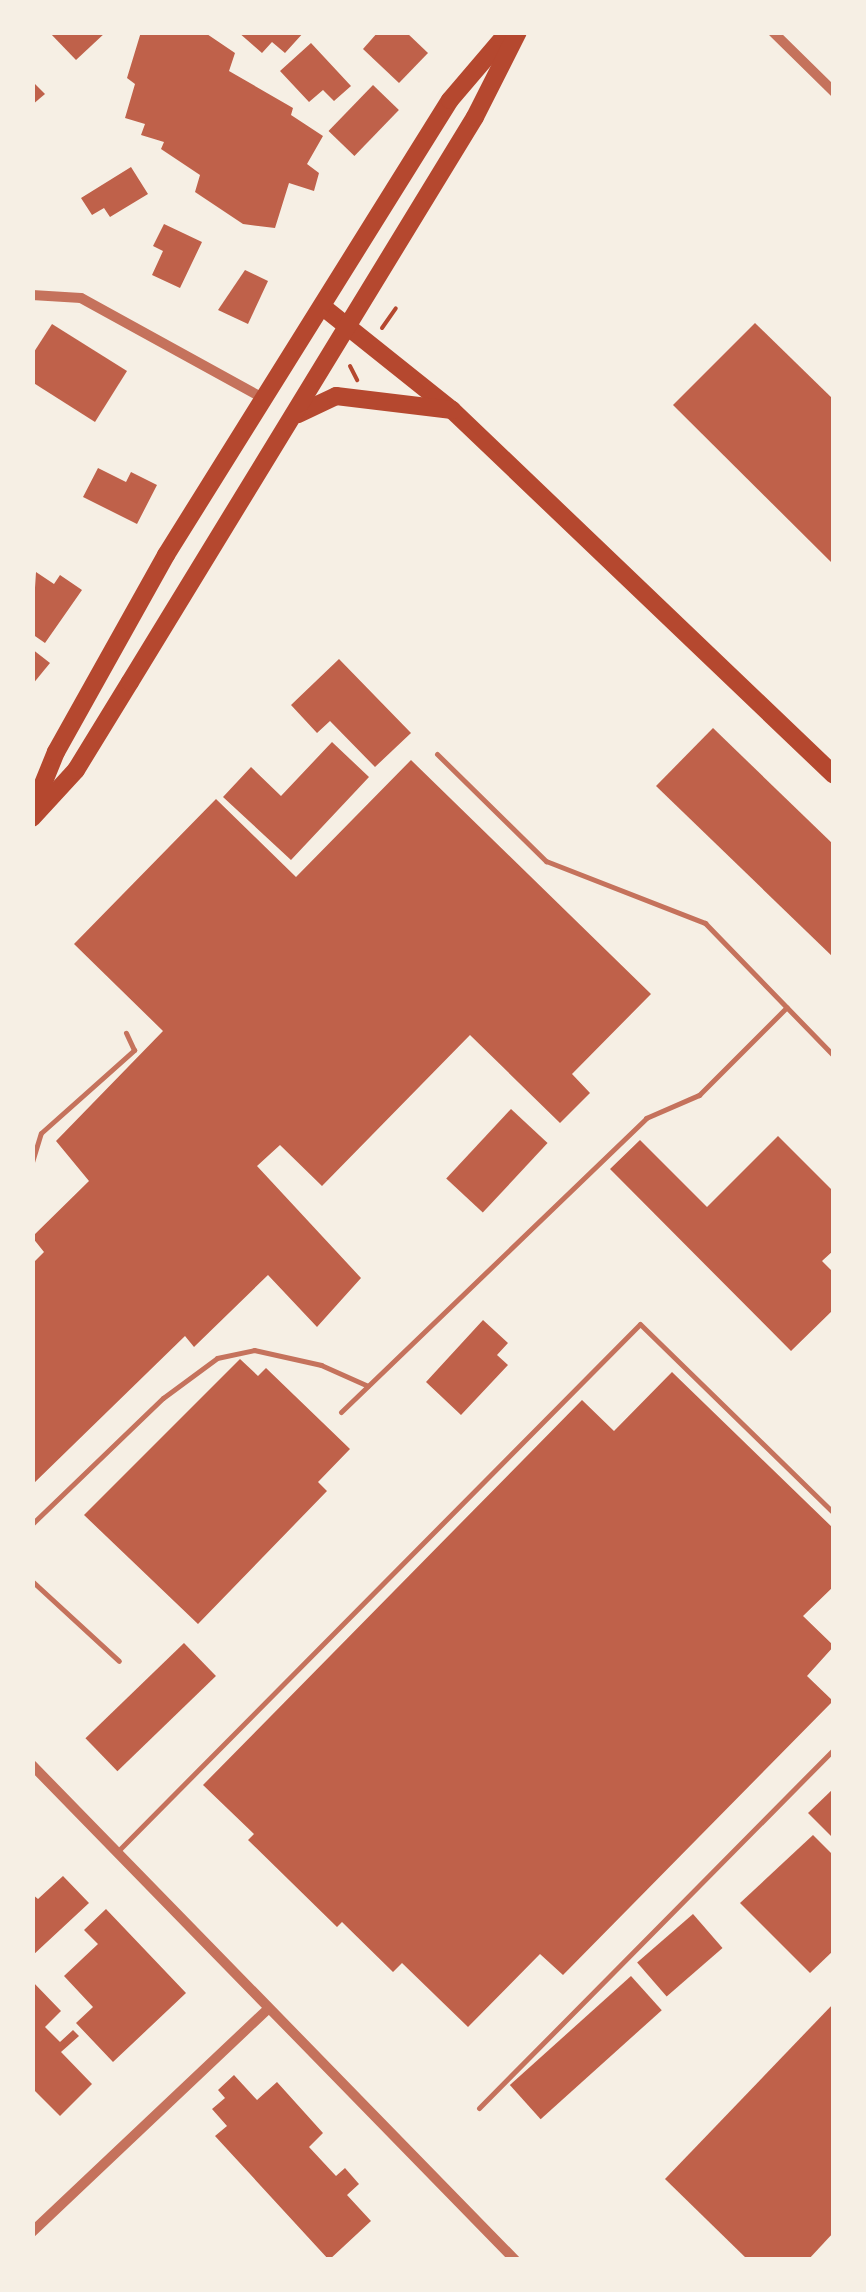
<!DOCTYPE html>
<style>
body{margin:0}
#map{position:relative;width:866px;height:2292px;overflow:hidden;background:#f6efe4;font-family:Figtree,sans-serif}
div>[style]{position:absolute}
.building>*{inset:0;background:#bf614a;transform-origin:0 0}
.path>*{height:4px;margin:-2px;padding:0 2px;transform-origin:2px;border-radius:2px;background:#b5482f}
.service>*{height:5px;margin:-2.5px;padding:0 2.5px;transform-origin:2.5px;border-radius:2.5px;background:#c5725c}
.minor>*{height:10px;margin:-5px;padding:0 5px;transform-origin:5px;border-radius:5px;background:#c5725c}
.primary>*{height:18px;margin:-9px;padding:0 9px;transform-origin:9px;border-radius:9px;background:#b5482f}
.trunk>*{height:18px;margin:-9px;padding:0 9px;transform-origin:9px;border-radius:9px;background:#b5482f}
span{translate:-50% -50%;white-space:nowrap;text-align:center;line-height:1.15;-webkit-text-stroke:8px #f6efe4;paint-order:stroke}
.frame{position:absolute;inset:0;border:35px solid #f6efe4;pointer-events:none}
</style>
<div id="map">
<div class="building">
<div style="clip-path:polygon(49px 32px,106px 32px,76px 60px)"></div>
<div style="clip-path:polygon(141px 32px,204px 32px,235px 53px,229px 71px,293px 108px,291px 115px,323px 136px,307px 164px,319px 173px,314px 191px,289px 183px,275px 228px,243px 224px,195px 192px,200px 175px,161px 149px,164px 142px,141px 135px,145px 124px,125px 118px,135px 84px,127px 78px)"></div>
<div style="clip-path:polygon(238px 32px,304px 32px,285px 53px,272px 42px,262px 53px)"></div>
<div style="clip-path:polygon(378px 32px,406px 32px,428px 53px,399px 83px,363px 49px)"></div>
<div style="clip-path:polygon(311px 43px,351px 86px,334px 101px,323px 90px,309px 102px,280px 71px)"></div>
<div style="clip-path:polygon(32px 81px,45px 94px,32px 105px)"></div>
<div style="left:373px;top:85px;width:36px;height:64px;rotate:44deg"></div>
<div style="clip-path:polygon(131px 167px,148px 194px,110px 217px,104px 208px,92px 215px,81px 198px)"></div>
<div style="clip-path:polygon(164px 224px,202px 242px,180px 288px,152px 275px,163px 251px,153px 246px)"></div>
<div style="clip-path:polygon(245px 270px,268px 281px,248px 324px,218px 310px)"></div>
<div style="clip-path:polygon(755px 323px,834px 400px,834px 565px,673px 405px)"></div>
<div style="clip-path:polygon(52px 324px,127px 371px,95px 422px,32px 382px,32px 355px)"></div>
<div style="clip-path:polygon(98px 468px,126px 482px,131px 472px,157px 485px,137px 524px,83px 497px)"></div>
<div style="clip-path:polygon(36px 572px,54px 584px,60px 575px,82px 590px,45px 643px,32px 634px)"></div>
<div style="clip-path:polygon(32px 649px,50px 663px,32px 685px)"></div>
<div style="clip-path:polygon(339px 659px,411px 733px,375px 767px,330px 721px,317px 733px,291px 705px)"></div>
<div style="clip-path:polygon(713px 728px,834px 845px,834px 958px,656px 786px)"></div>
<div style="clip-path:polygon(332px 742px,369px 777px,291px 860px,223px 797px,251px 767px,281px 796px)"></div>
<div style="clip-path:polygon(411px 760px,651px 994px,572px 1074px,590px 1093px,560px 1123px,470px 1035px,322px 1186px,280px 1145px,257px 1166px,361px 1278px,317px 1327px,268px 1275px,194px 1347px,185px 1336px,32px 1485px,32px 1264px,44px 1252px,32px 1237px,89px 1181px,56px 1141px,163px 1031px,74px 944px,216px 799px,296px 877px)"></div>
<div style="left:511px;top:1109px;width:50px;height:95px;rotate:43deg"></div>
<div style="clip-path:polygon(778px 1136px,834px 1192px,834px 1250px,822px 1261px,834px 1273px,834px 1309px,791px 1351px,610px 1169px,640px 1140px,707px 1207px)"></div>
<div style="clip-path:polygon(483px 1320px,508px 1343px,497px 1355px,508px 1365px,461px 1415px,426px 1382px)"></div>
<div style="clip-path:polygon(240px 1359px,258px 1376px,266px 1368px,350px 1449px,318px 1482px,327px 1491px,198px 1624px,84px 1515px)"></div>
<div style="clip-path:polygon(672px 1372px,834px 1529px,834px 1586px,803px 1616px,834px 1646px,807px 1676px,833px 1701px,563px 1975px,540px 1954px,468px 2027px,402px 1963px,393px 1972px,342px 1922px,337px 1927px,248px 1840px,254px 1834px,203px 1785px,582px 1400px,614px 1431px)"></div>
<div style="left:184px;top:1643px;width:46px;height:137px;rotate:46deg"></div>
<div style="clip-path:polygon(834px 1788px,834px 1839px,808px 1813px)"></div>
<div style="clip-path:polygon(813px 1835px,834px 1856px,834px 1950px,810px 1973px,740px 1903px)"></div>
<div style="clip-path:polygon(63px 1876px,89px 1903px,32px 1956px,32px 1894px,38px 1899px)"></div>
<div style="clip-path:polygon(106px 1909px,186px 1993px,113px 2062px,76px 2023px,93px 2007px,64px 1976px,98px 1944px,84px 1930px)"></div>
<div style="left:693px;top:1914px;width:45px;height:74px;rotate:49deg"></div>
<div style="left:631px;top:1976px;width:46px;height:163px;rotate:48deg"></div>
<div style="clip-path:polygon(32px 1981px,61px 2011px,45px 2027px,60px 2042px,73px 2030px,79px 2036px,61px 2052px,92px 2084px,60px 2116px,32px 2088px)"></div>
<div style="clip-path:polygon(834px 2003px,834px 2232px,808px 2260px,748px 2260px,665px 2179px)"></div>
<div style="clip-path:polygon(234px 2075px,257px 2100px,277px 2082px,323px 2133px,309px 2147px,336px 2176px,345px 2168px,359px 2184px,347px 2195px,371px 2221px,329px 2260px,215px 2136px,227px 2126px,212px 2109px,225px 2098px,218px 2090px)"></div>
</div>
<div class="path">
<div style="left:382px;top:328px;width:24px;rotate:-55deg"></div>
<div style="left:350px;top:366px;width:16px;rotate:63deg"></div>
</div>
<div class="service">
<div style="left:437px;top:754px;width:153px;rotate:44.5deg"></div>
<div style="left:546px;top:861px;width:171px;rotate:21.3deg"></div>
<div style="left:705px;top:923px;width:185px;rotate:45.9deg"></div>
<div style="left:32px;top:1162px;width:30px;rotate:-73deg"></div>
<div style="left:41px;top:1133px;width:125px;rotate:-41.7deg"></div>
<div style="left:134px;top:1050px;width:19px;rotate:-115deg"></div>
<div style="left:341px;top:1412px;width:424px;rotate:-43.9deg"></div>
<div style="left:646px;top:1118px;width:58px;rotate:-23.5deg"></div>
<div style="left:699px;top:1095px;width:124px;rotate:-45deg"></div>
<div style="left:32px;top:1524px;width:182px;rotate:-43.9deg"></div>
<div style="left:163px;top:1398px;width:67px;rotate:-36.5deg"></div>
<div style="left:217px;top:1358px;width:38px;rotate:-12deg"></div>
<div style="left:254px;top:1350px;width:69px;rotate:12.6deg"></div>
<div style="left:321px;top:1365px;width:51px;rotate:24.1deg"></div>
<div style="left:32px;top:1581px;width:118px;rotate:42.6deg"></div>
<div style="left:119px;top:1850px;width:740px;rotate:-45.27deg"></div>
<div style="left:640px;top:1324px;width:271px;rotate:44.3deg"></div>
<div style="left:479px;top:2108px;width:505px;rotate:-45.32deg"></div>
</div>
<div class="minor">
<div style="left:773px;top:32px;width:86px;rotate:44.5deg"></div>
<div style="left:32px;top:295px;width:49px;rotate:3.5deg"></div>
<div style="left:81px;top:298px;width:210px;rotate:28.8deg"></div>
<div style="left:32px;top:1765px;width:692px;rotate:45.7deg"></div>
<div style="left:32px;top:2232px;width:323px;rotate:-43.4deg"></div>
</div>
<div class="primary">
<div style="left:323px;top:307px;width:165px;rotate:38.6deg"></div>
<div style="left:452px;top:410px;width:528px;rotate:43.7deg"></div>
</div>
<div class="trunk">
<div style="left:298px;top:414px;width:42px;rotate:-25.3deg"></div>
<div style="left:336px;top:396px;width:117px;rotate:6.9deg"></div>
<div style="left:32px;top:811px;width:64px;rotate:-67.9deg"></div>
<div style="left:56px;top:752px;width:226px;rotate:-60.8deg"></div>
<div style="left:166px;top:555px;width:536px;rotate:-58.03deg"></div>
<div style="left:450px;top:100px;width:89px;rotate:-49.5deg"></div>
<div style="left:32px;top:818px;width:65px;rotate:-47.5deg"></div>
<div style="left:76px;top:770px;width:103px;rotate:-58.5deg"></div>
<div style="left:130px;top:682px;width:662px;rotate:-58.59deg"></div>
<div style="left:475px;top:117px;width:95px;rotate:-63.2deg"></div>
</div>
<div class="frame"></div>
</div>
